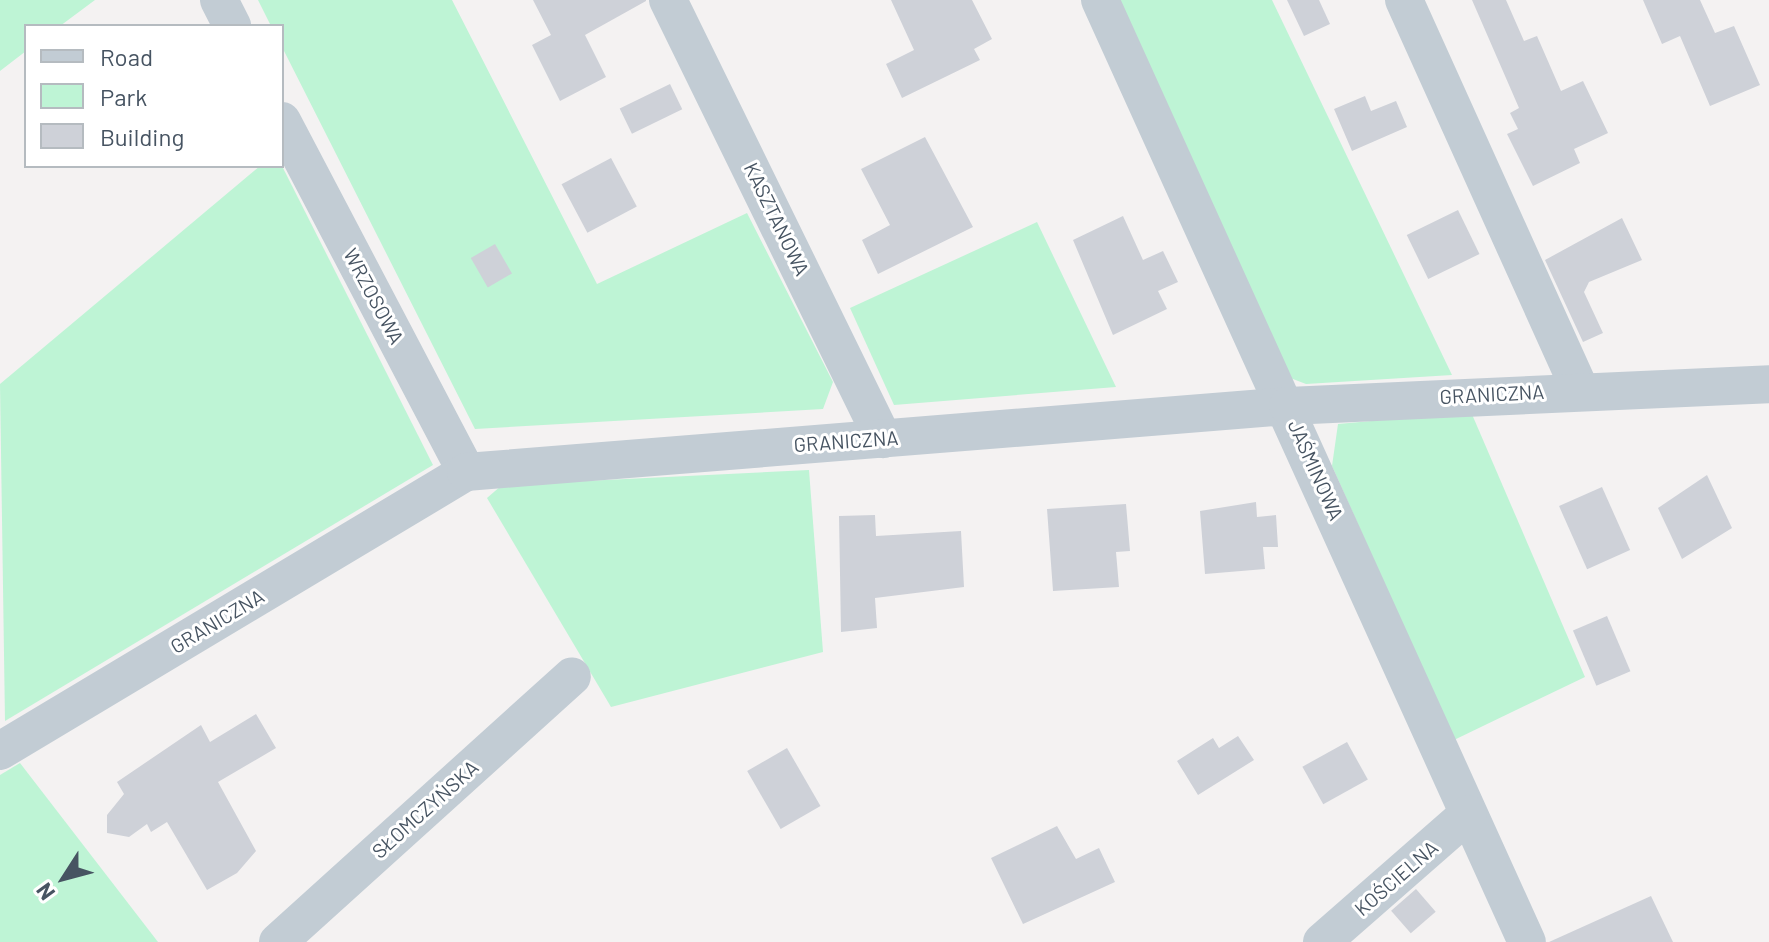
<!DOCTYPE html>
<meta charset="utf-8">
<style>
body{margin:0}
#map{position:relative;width:1769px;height:942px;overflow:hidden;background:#f4f2f2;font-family:Barlow,sans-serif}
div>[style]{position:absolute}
.green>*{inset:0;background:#bef4d5}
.building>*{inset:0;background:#ced1d8;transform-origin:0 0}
.street>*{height:38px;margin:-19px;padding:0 19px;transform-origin:19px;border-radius:19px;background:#c2ccd4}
span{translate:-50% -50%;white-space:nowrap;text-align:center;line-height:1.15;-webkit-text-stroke:6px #fff;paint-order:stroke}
.street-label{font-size:20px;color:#475462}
.legend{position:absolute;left:24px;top:24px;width:260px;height:144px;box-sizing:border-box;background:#fff;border:2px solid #b5bbc0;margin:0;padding:10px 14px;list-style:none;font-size:24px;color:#475462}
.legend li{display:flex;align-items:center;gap:16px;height:40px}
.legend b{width:40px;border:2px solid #b5bbc0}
.north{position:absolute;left:24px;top:838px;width:80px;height:80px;-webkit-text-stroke:6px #fff;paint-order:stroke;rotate:234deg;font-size:22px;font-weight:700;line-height:32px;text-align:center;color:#475462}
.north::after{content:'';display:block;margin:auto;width:28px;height:36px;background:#475462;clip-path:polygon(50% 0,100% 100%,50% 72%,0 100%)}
</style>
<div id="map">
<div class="green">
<div style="clip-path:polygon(0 0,95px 0,60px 26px,26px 26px,26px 51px,0 71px)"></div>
<div style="clip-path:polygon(258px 0,452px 0,597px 284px,747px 213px,833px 382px,823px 409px,475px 429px,282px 47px,282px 26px,271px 26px)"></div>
<div style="clip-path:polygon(1114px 0,1272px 0,1452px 375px,1306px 384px,1285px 376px)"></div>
<div style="clip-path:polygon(260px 166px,282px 166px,433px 465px,5px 721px,0 384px)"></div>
<div style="clip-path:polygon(1037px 222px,1116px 387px,894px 405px,850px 308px)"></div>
<div style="clip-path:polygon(1471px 412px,1585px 677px,1454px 740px,1332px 466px,1338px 424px)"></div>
<div style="clip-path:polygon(809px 470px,823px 652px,611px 707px,487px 498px,502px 485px)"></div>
<div style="clip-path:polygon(20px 763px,158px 942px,0 942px,0 775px)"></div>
</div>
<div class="building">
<div style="clip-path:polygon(533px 0,646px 0,646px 1px,585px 35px,606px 77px,560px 101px,532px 45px,551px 35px)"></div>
<div style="clip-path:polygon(891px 0,972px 0,992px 39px,974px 49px,980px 60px,902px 98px,886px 64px,914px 50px)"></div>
<div style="clip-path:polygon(1287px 0,1319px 0,1330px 24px,1304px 36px)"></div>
<div style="clip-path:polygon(1472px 0,1506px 0,1524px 41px,1537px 36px,1561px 91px,1583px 81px,1608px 133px,1574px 149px,1580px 163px,1533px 186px,1507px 134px,1518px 129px,1510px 113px,1519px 108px)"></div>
<div style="clip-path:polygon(1643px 0,1700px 0,1715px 33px,1734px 26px,1760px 85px,1710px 106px,1680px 36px,1662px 44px)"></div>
<div style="left:670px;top:84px;width:28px;height:56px;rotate:64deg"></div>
<div style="clip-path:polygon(1365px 96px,1371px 111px,1396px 101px,1407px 127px,1352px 151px,1334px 109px)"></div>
<div style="clip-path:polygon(925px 137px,973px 227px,878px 274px,862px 240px,890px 225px,861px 169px)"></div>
<div style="left:611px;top:158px;width:55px;height:56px;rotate:62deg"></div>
<div style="left:1458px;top:210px;width:49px;height:57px;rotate:64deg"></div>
<div style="clip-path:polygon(1123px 216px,1143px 260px,1163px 251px,1178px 282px,1158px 291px,1167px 309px,1113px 335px,1073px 240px)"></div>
<div style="clip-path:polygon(1622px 218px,1642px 260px,1589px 282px,1584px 292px,1603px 333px,1583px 342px,1545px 260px)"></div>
<div style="left:495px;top:244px;width:34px;height:28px;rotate:60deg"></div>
<div style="clip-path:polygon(1707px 475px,1732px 528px,1682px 559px,1658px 508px)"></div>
<div style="left:1602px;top:487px;width:69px;height:47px;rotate:66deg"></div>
<div style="clip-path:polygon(1256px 502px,1257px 517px,1276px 515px,1278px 547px,1263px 547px,1265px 569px,1205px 574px,1200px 511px)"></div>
<div style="clip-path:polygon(1126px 504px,1130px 551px,1116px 552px,1119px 587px,1053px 591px,1047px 509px)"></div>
<div style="clip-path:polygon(875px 515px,876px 536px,961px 531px,964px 587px,875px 598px,877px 628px,841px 632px,839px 516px)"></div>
<div style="left:1607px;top:616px;width:60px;height:37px;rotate:67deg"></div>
<div style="clip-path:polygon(256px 714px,276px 748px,218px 782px,256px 851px,237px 873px,207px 890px,167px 822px,151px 832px,147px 824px,129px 837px,107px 833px,107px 815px,124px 794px,117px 782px,201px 725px,210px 742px)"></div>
<div style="clip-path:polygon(1238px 736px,1254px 760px,1198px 795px,1177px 761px,1213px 738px,1219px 748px)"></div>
<div style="left:1347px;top:742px;width:43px;height:51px;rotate:61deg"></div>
<div style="left:787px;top:748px;width:67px;height:46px;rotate:60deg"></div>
<div style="clip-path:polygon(1057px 826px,1076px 859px,1099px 848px,1115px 882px,1023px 924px,991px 858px)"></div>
<div style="left:1416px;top:889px;width:30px;height:33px;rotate:49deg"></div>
<div style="clip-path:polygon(1651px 896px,1673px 942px,1549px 942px)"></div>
</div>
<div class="street">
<div style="left:219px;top:0;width:29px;rotate:63deg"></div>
<div style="left:668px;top:0;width:489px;rotate:63.9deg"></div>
<div style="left:1100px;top:0;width:1034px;rotate:65.62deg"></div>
<div style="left:1404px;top:0;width:428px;rotate:65.7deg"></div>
<div style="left:282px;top:121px;width:396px;rotate:62.3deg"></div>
<div style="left:0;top:751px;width:543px;rotate:-30.91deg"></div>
<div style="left:466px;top:472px;width:825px;rotate:-4.59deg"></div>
<div style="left:1288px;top:406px;width:482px;rotate:-2.6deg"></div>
<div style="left:278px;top:942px;width:396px;rotate:-42.1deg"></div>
<div style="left:1322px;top:942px;width:194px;rotate:-41.2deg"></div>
</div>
<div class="street-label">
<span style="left:777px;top:219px;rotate:64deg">KASZTANOWA</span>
<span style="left:374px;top:296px;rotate:62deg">WRZOSOWA</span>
<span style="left:1492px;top:394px;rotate:-3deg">GRANICZNA</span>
<span style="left:846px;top:441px;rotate:-4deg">GRANICZNA</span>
<span style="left:1316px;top:470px;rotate:66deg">JAŚMINOWA</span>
<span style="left:217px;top:621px;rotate:-31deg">GRANICZNA</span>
<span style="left:425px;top:809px;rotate:-42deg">SŁOMCZYŃSKA</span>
<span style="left:1396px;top:878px;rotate:-41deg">KOŚCIELNA</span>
</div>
<ul class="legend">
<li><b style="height:10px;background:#c2ccd4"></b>Road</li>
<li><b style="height:22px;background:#bef4d5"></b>Park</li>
<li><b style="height:22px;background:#ced1d8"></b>Building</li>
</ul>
<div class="north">N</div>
</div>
